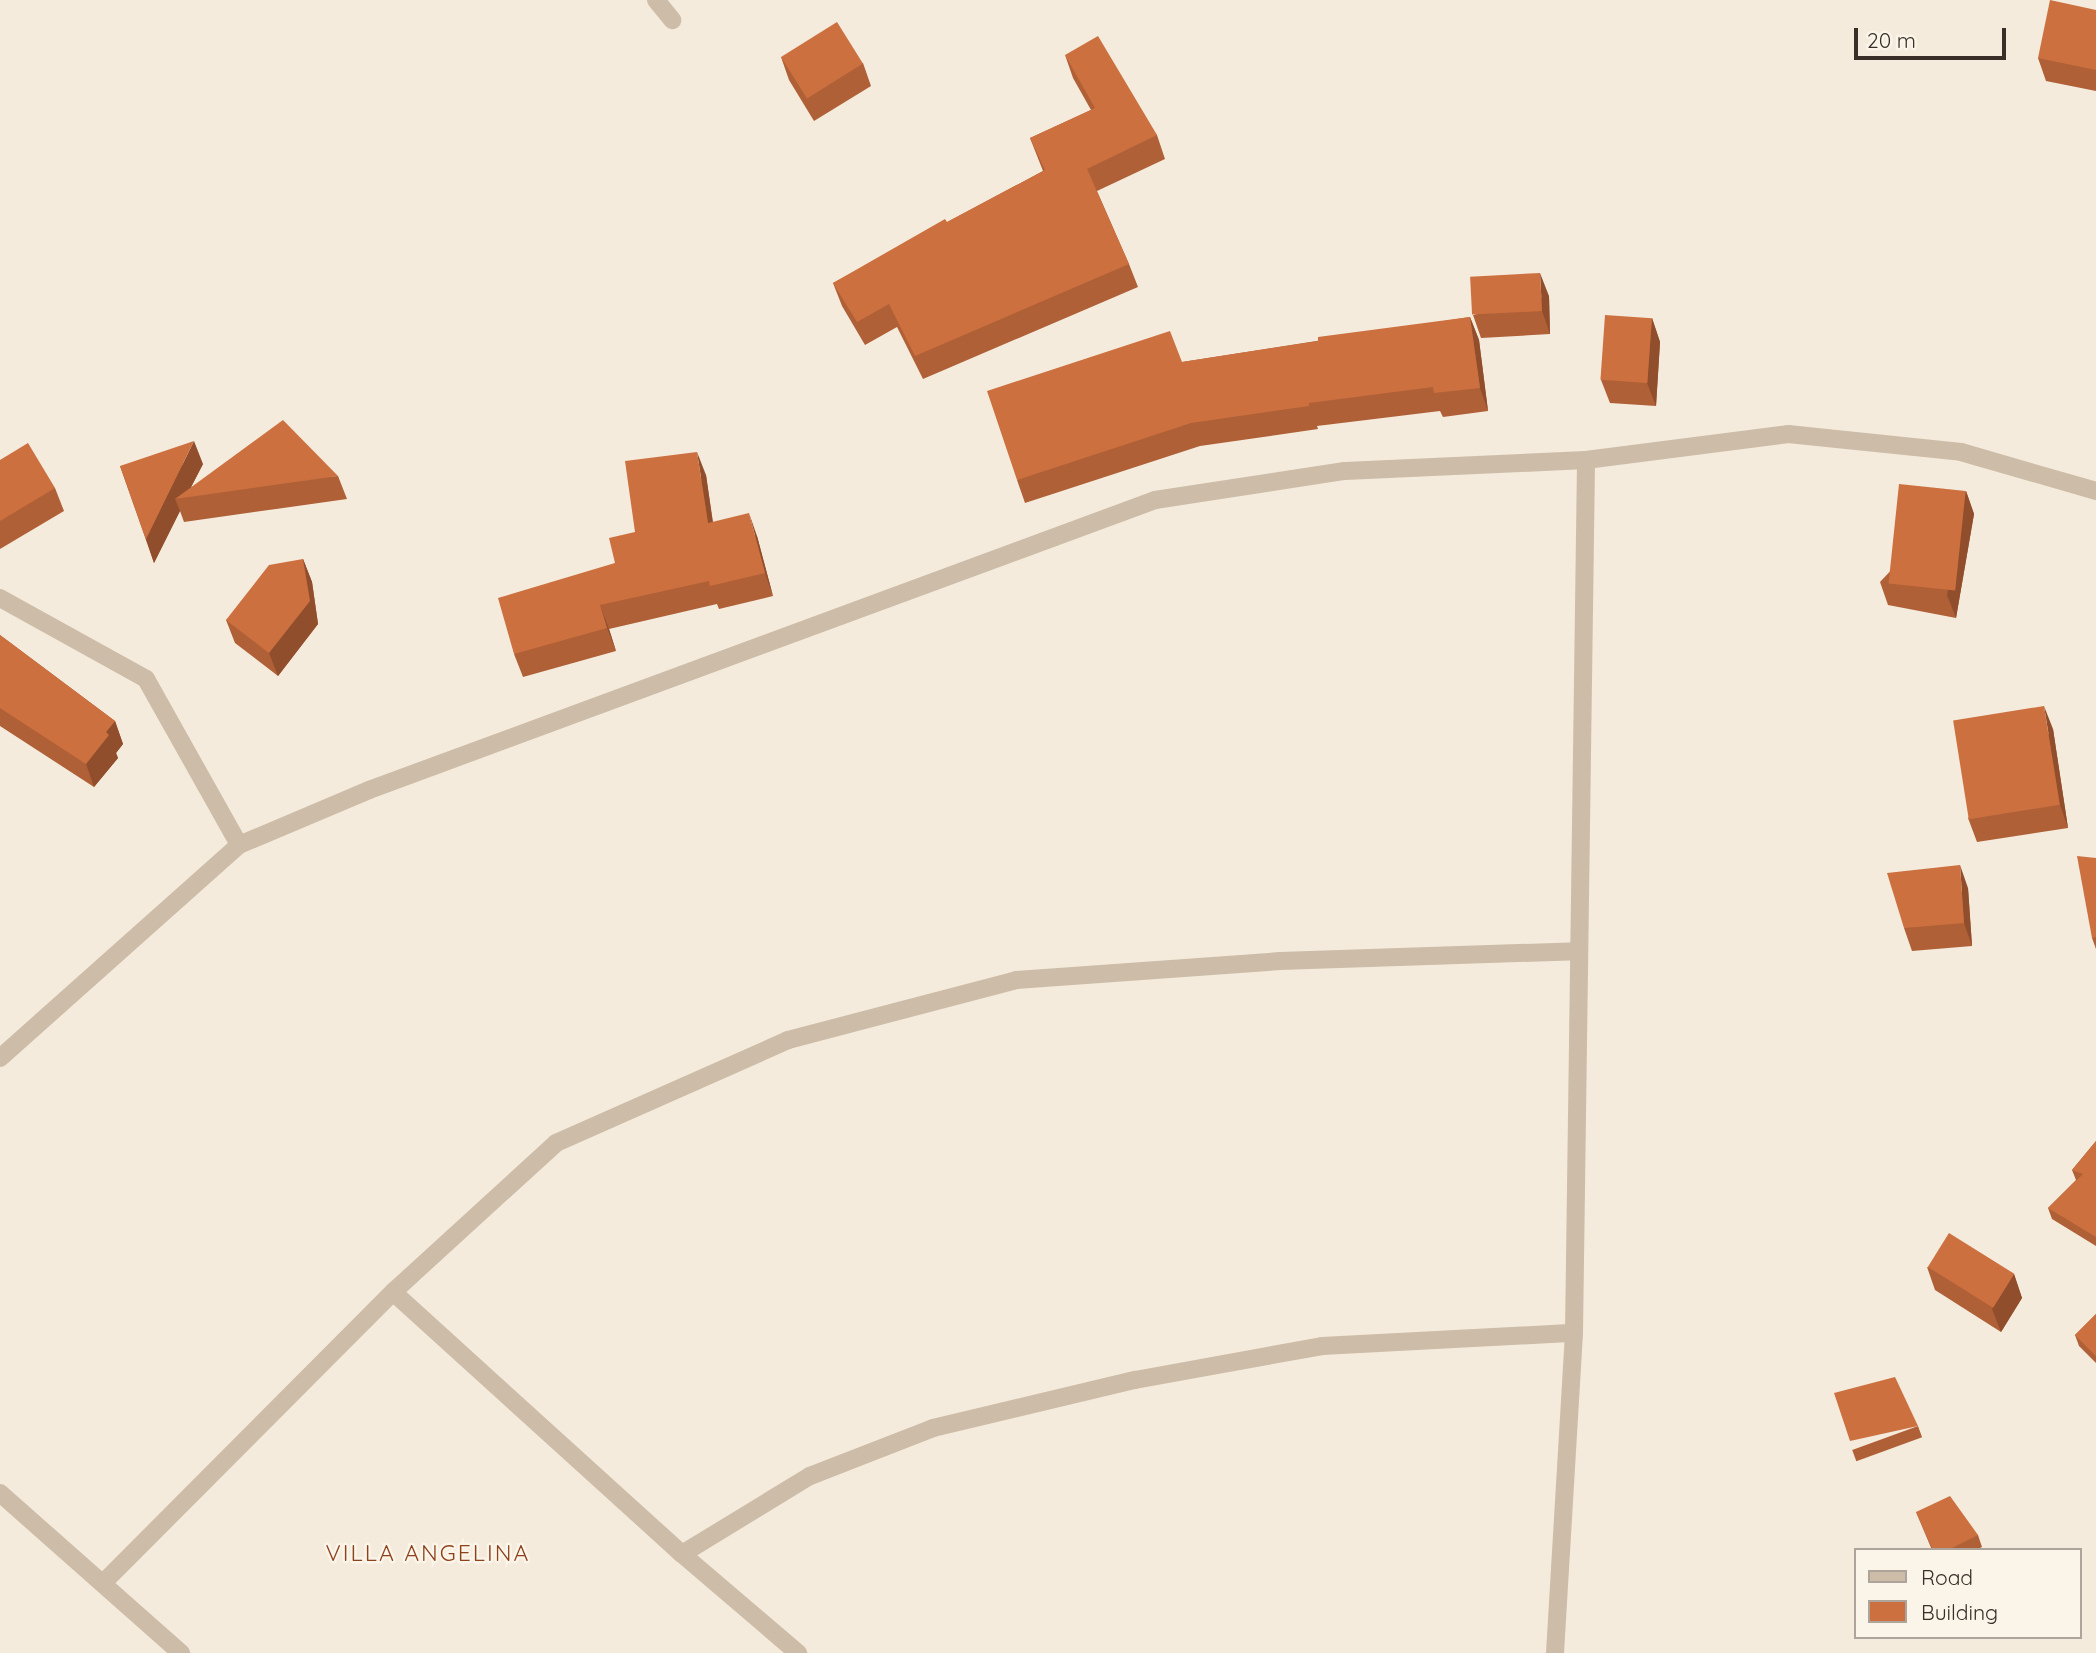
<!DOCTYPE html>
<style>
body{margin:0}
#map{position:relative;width:2096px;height:1653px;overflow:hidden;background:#f4ebdc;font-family:Quicksand,sans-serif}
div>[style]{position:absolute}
.minor>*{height:18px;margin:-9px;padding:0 9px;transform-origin:9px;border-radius:9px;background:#cdbca7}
.wall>*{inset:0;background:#b06037;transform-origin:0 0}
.shaded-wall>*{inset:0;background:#904e2d}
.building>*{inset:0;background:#cd7040;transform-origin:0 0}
span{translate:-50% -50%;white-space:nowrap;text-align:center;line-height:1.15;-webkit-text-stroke:5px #fbf4e9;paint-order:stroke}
.neighbourhood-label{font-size:23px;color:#8d421c;letter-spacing:2px}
.legend{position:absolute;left:1854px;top:1548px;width:228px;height:91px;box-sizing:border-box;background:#fbf4e9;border:2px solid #ada59c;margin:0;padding:9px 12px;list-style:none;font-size:21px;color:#392f28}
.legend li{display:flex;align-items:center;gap:14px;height:35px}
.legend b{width:35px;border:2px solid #ada59c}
.scale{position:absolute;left:1854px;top:28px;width:152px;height:32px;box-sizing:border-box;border:4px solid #392f28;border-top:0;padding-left:9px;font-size:21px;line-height:24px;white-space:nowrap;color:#392f28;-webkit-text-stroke:5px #fbf4e9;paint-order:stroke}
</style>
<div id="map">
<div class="minor">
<div style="left:656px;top:0;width:26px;rotate:51deg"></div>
<div style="left:0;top:598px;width:167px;rotate:29deg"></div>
<div style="left:146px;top:679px;width:190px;rotate:60.7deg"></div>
<div style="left:0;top:1058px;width:320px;rotate:-41.7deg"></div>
<div style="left:239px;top:845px;width:141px;rotate:-22.9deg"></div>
<div style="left:369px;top:790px;width:838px;rotate:-20.25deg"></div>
<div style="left:1155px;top:500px;width:192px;rotate:-8.7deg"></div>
<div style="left:1345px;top:471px;width:241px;rotate:-2.6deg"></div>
<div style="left:1586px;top:460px;width:204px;rotate:-7.3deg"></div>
<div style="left:1788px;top:434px;width:174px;rotate:5.9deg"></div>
<div style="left:1961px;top:452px;width:141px;rotate:16.1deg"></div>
<div style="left:393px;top:1292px;width:390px;rotate:42.2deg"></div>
<div style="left:682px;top:1554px;width:153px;rotate:40.5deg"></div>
<div style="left:0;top:1493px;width:242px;rotate:41.5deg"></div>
<div style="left:682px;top:1554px;width:150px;rotate:-31.4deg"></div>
<div style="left:810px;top:1476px;width:132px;rotate:-21.3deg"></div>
<div style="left:933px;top:1428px;width:208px;rotate:-13.4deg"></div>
<div style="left:1135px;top:1380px;width:190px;rotate:-10.3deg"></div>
<div style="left:1322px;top:1346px;width:252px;rotate:-3deg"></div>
<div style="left:103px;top:1583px;width:411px;rotate:-45.1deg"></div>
<div style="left:393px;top:1292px;width:221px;rotate:-42.4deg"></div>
<div style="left:556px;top:1143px;width:254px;rotate:-23.9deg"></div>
<div style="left:788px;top:1040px;width:236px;rotate:-14.7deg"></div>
<div style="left:1016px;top:980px;width:265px;rotate:-4.1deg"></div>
<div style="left:1280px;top:961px;width:297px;rotate:-1.9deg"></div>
<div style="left:1555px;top:1653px;width:321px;rotate:-86.6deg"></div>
<div style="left:1574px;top:1333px;width:873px;rotate:-89.21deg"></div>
</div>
<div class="wall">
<div style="clip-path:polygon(2096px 10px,2096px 91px,2046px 81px,2038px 58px)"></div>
<div style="clip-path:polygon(1065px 55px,1157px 135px,1165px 159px,1097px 191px,1129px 264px,1138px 287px,923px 379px,897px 327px,865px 345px,842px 306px,833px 283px,1043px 171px,1030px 138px,1091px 110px,1073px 78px)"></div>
<div style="clip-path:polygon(781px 57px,863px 63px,871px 86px,814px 121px,789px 80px)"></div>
<div style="clip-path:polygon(1549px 296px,1550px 334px,1481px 338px,1473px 315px)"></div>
<div style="clip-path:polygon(1470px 317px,1479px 340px,1488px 411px,1443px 417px,1440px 411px,1317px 426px,1318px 429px,1200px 446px,1025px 503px,1017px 480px,1182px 362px)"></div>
<div style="clip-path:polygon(1652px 318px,1660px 342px,1656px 406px,1610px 403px,1601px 380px)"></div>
<div style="clip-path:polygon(0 460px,55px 488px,64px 511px,0 549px)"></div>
<div style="clip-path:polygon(203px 464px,191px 487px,338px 476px,347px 499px,184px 522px,180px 511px,154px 563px,120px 466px)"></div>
<div style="clip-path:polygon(706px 475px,713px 522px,757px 536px,773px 596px,719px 609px,717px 604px,609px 629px,616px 651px,523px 677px,514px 654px,615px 563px)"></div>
<div style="clip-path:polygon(1966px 491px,1974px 514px,1956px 618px,1888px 605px,1880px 582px)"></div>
<div style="clip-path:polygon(303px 559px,312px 582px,318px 624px,278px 676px,235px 643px,226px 620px)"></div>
<div style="clip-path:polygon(0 635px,115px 721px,123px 744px,116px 753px,118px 758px,94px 787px,0 726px)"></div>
<div style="clip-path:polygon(2053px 729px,2068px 828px,1977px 842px,1968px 818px)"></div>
<div style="clip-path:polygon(2096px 858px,2096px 949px,2092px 938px)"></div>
<div style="clip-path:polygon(1968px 888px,1972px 946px,1912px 951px,1904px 928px)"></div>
<div style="clip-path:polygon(2096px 1141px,2096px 1246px,2052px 1219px,2048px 1208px,2076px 1180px,2072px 1170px)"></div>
<div style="clip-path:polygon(1927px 1267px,2014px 1274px,2022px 1298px,2001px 1332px,1935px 1290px)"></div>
<div style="clip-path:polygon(2096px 1314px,2096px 1363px,2079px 1346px,2075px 1335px)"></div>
<div style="left:1918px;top:1426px;width:12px;height:70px;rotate:70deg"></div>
<div style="clip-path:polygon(1916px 1512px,1978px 1535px,1982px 1547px,1976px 1550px,1932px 1550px)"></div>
</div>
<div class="shaded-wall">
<div style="clip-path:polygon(1540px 273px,1549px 296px,1550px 334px,1542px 311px)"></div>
<div style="clip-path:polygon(1470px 317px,1479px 340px,1488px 411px,1480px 388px)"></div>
<div style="clip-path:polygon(1652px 318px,1660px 342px,1656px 406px,1647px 383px)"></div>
<div style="clip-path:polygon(194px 441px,203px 464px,186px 497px,175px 499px,180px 511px,154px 563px,146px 539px)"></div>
<div style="clip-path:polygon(697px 452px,706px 475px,716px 546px,708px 523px)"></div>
<div style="clip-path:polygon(1966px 491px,1974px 514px,1956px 618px,1947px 595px)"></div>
<div style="clip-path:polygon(749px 513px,757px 536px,773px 596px,765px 573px)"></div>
<div style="clip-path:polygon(303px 559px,312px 582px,318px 624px,278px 676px,269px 653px)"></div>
<div style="clip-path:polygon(600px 605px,609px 629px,616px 651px,607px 628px)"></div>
<div style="clip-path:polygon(2044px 706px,2053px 729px,2068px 828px,2060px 805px)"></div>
<div style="clip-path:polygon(115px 721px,123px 744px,116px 753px,118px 758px,94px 787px,86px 764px,106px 732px)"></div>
<div style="clip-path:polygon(1960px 865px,1968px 888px,1972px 946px,1964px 923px)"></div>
<div style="clip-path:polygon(2014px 1274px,2022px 1298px,2001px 1332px,1992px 1309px)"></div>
</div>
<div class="building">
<div style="clip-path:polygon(2050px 0,2096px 10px,2096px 70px,2038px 58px)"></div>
<div style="left:837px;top:22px;width:49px;height:66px;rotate:58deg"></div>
<div style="clip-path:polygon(1098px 36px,1157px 135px,1087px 169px,1129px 264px,915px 356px,889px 304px,857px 322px,833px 283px,945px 219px,947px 222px,1045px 170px,1030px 138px,1095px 108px,1065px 55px)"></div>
<div style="left:1540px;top:273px;width:38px;height:70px;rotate:87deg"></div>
<div style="left:1605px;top:315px;width:47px;height:65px;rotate:4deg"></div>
<div style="clip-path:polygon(1470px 317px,1480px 388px,1434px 393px,1433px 387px,1309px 403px,1309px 406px,1191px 423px,1017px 480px,987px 391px,1170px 331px,1182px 362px,1318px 341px,1318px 337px)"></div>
<div style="clip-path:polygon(283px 420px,338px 476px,175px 499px)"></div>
<div style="clip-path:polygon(194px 441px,146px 539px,120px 466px)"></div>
<div style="clip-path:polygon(28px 443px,55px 488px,0 521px,0 460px)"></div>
<div style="clip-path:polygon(697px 452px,708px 523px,749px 513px,765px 573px,710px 586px,709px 581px,600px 605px,607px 628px,514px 654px,498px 598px,615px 563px,609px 538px,635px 532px,625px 461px)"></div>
<div style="left:1899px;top:484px;width:67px;height:100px;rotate:6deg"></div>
<div style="clip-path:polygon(303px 559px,310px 601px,269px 653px,226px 620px,269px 565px)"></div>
<div style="clip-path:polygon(0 635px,115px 721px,106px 732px,109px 735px,86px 764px,0 708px)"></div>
<div style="left:2044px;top:706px;width:100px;height:92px;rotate:81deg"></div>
<div style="clip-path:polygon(2077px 856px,2096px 858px,2096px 937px,2092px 938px)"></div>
<div style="clip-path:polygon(1960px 865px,1964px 923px,1904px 928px,1887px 873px)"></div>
<div style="clip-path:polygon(2096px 1141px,2096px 1237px,2048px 1208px,2083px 1174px,2072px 1170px)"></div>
<div style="left:1949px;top:1233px;width:77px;height:40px;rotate:32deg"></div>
<div style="clip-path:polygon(2096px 1314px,2096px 1356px,2075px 1335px)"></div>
<div style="clip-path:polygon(1895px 1377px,1918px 1426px,1850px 1441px,1834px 1393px)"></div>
<div style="clip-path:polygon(1950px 1496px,1978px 1535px,1948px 1550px,1933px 1550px,1916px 1512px)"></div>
</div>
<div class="neighbourhood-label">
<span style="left:428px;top:1553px">VILLA ANGELINA</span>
</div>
<ul class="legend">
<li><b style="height:9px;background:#cdbca7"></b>Road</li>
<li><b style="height:19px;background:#cd7040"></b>Building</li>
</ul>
<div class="scale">20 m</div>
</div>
